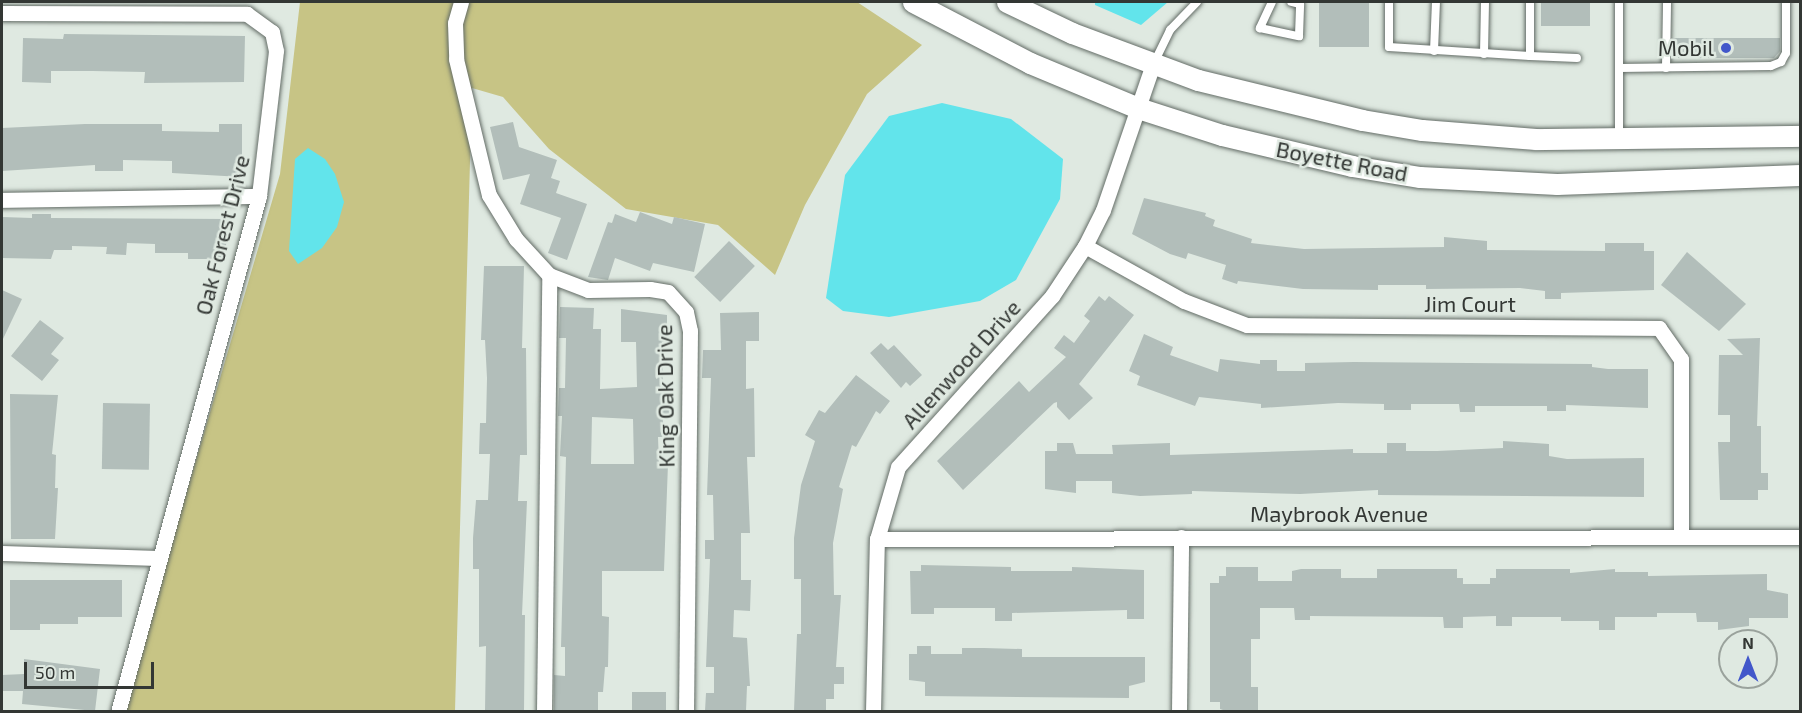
<!DOCTYPE html>
<style>
body{margin:0}
#map{position:relative;width:1802px;height:713px;overflow:hidden;background:#dfe9e1;font-family:"Exo 2",sans-serif}
div>[style]{position:absolute}
.green>*{inset:0;background:#c7c485}
.water>*{inset:0;background:#62e4eb}
.building>*{inset:0;background:#b2beba;transform-origin:0 0}
.roads{filter:drop-shadow(0 0 2px #636c66) drop-shadow(0 0 2px #636c66)}
.service>*{height:8px;margin:-4px;padding:0 4px;transform-origin:4px;border-radius:4px;background:#fff}
.minor>*{height:15px;margin:-7.5px;padding:0 7.5px;transform-origin:7.5px;border-radius:7.5px;background:#fff}
.secondary>*{height:21px;margin:-10.5px;padding:0 10.5px;transform-origin:10.5px;border-radius:10.5px;background:#fff}
.dots>*{width:16px;height:16px;translate:-50% -50%;box-sizing:border-box;border:3px solid #dfe9e1;border-radius:50%}
span{translate:-50% -50%;white-space:nowrap;text-align:center;line-height:1.15;-webkit-text-stroke:5px #dfe9e1;paint-order:stroke}
.poi-label{font-size:22px;color:#333734}
.right{translate:-100% -50%;text-align:right}
.street-label{font-size:22px;color:#333734}
.frame{position:absolute;inset:0;border:3px solid #333734;pointer-events:none}
.north{position:absolute;left:1718px;top:629px;width:60px;height:60px;box-sizing:border-box;background:#dfe9e1;border:2px solid #9aa29c;border-radius:50%;rotate:0deg;font-size:16px;font-weight:700;line-height:24px;text-align:center;color:#333734}
.north::after{content:'';display:block;margin:auto;width:21px;height:27px;background:#4257ca;clip-path:polygon(50% 0,100% 100%,50% 72%,0 100%)}
.scale{position:absolute;left:24px;top:662px;width:130px;height:27px;box-sizing:border-box;border:3px solid #333734;border-top:0;padding-left:8px;font-size:18px;line-height:21px;white-space:nowrap;color:#333734;-webkit-text-stroke:4px #dfe9e1;paint-order:stroke}
</style>
<div id="map">
<div class="green">
<div style="clip-path:polygon(300px 2px,857px 2px,922px 45px,867px 94px,805px 205px,775px 275px,718px 225px,626px 209px,549px 149px,503px 97px,472px 88px,455px 711px,122px 712px,280px 174px)"></div>
</div>
<div class="water">
<div style="clip-path:polygon(1095px 2px,1168px 2px,1141px 25px,1095px 5px)"></div>
<div style="clip-path:polygon(942px 103px,1011px 119px,1063px 159px,1060px 199px,1016px 280px,980px 301px,889px 317px,843px 311px,826px 298px,845px 175px,889px 116px)"></div>
<div style="clip-path:polygon(308px 148px,325px 159px,335px 174px,344px 202px,337px 227px,322px 248px,298px 264px,289px 251px,295px 159px)"></div>
</div>
<div class="building">
<div style="left:1319px;top:2px;width:50px;height:45px"></div>
<div style="left:1541px;top:2px;width:49px;height:24px"></div>
<div style="clip-path:polygon(64px 34px,245px 36px,244px 82px,144px 83px,145px 72px,92px 71px,51px 71px,51px 83px,22px 82px,23px 38px,63px 39px)"></div>
<div style="clip-path:polygon(1672px 38px,1780px 38px,1780px 51px,1774px 58px,1672px 58px)"></div>
<div style="clip-path:polygon(513px 122px,519px 147px,557px 160px,551px 178px,560px 181px,556px 193px,587px 204px,567px 260px,548px 253px,561px 218px,520px 204px,530px 174px,503px 180px,490px 127px)"></div>
<div style="clip-path:polygon(85px 124px,162px 124px,162px 131px,219px 132px,219px 124px,242px 124px,242px 177px,172px 173px,172px 161px,123px 160px,123px 171px,95px 171px,95px 165px,2px 171px,2px 128px)"></div>
<div style="clip-path:polygon(1144px 198px,1206px 213px,1205px 216px,1215px 220px,1213px 226px,1252px 239px,1251px 243px,1304px 249px,1444px 247px,1444px 237px,1487px 241px,1487px 250px,1605px 251px,1605px 243px,1644px 243px,1644px 251px,1654px 251px,1654px 290px,1561px 293px,1561px 299px,1545px 299px,1545px 291px,1520px 288px,1426px 289px,1426px 285px,1378px 285px,1378px 290px,1303px 289px,1238px 281px,1237px 284px,1222px 279px,1226px 265px,1188px 253px,1186px 259px,1170px 254px,1132px 234px)"></div>
<div style="clip-path:polygon(640px 212px,672px 224px,674px 217px,705px 224px,694px 272px,653px 263px,650px 271px,615px 258px,608px 280px,588px 277px,608px 222px,612px 223px,615px 214px,636px 222px)"></div>
<div style="clip-path:polygon(32px 214px,51px 214px,51px 218px,228px 219px,225px 259px,188px 259px,188px 253px,155px 253px,155px 244px,127px 243px,126px 255px,106px 254px,107px 247px,72px 246px,72px 250px,54px 250px,51px 259px,2px 258px,2px 217px,32px 218px)"></div>
<div style="left:729px;top:241px;width:36px;height:50px;rotate:44deg"></div>
<div style="clip-path:polygon(1687px 252px,1746px 304px,1719px 331px,1661px 285px)"></div>
<div style="clip-path:polygon(484px 266px,524px 266px,522px 348px,526px 348px,527px 455px,520px 455px,518px 501px,527px 501px,522px 615px,525px 615px,524px 711px,485px 711px,486px 646px,479px 647px,479px 569px,473px 569px,473px 538px,476px 500px,488px 500px,490px 454px,479px 454px,480px 423px,486px 423px,487px 378px,485px 340px,481px 340px)"></div>
<div style="clip-path:polygon(2px 290px,22px 299px,2px 341px)"></div>
<div style="clip-path:polygon(1099px 296px,1105px 301px,1109px 296px,1134px 315px,1079px 384px,1093px 398px,1069px 420px,1057px 407px,1057px 402px,1054px 403px,963px 490px,937px 461px,1019px 381px,1029px 392px,1066px 357px,1054px 348px,1064px 335px,1074px 343px,1090px 321px,1084px 316px)"></div>
<div style="clip-path:polygon(evenodd,560px 307px,594px 308px,593px 329px,601px 329px,600px 389px,637px 387px,636px 342px,621px 342px,621px 309px,667px 315px,667px 342px,662px 342px,663px 387px,670px 388px,669px 419px,663px 419px,663px 437px,658px 437px,659px 464px,668px 464px,664px 571px,602px 571px,602px 616px,609px 617px,608px 667px,605px 667px,603px 692px,598px 692px,598px 711px,554px 711px,554px 675px,565px 676px,565px 647px,561px 647px,566px 457px,560px 456px,562px 416px,558px 416px,559px 388px,565px 388px,566px 338px,559px 338px,560px 307px,592px 417px,633px 419px,634px 464px,591px 464px,592px 417px)"></div>
<div style="clip-path:polygon(759px 312px,759px 341px,746px 341px,746px 389px,754px 388px,755px 457px,747px 457px,750px 533px,741px 533px,741px 580px,751px 580px,750px 611px,734px 610px,733px 637px,747px 638px,750px 686px,747px 686px,746px 711px,705px 711px,706px 693px,714px 693px,714px 667px,706px 667px,710px 559px,705px 559px,705px 540px,714px 540px,713px 495px,707px 495px,711px 378px,702px 378px,703px 350px,721px 350px,720px 313px)"></div>
<div style="clip-path:polygon(40px 320px,64px 338px,51px 354px,59px 360px,42px 381px,11px 356px)"></div>
<div style="clip-path:polygon(1144px 334px,1173px 347px,1170px 355px,1218px 372px,1220px 359px,1260px 364px,1260px 360px,1277px 360px,1277px 371px,1305px 371px,1305px 363px,1354px 362px,1592px 364px,1592px 367px,1608px 369px,1648px 369px,1648px 408px,1566px 405px,1566px 411px,1547px 411px,1547px 406px,1475px 406px,1475px 412px,1460px 412px,1459px 404px,1411px 404px,1411px 410px,1384px 410px,1384px 404px,1338px 403px,1261px 408px,1261px 404px,1199px 397px,1195px 406px,1137px 385px,1140px 376px,1129px 371px)"></div>
<div style="clip-path:polygon(1760px 338px,1757px 426px,1761px 426px,1761px 473px,1768px 473px,1768px 490px,1758px 490px,1758px 500px,1720px 500px,1718px 442px,1730px 442px,1730px 415px,1718px 415px,1719px 355px,1743px 355px,1727px 339px)"></div>
<div style="clip-path:polygon(881px 343px,888px 350px,894px 345px,922px 375px,910px 386px,906px 382px,901px 388px,870px 353px)"></div>
<div style="clip-path:polygon(856px 375px,890px 401px,880px 414px,876px 411px,856px 447px,852px 445px,839px 487px,843px 489px,833px 543px,834px 595px,841px 595px,836px 667px,844px 667px,844px 684px,834px 684px,834px 699px,826px 699px,826px 711px,794px 711px,797px 634px,801px 634px,801px 579px,794px 579px,794px 538px,801px 485px,815px 441px,805px 435px,819px 410px,825px 413px)"></div>
<div style="clip-path:polygon(10px 394px,58px 395px,52px 454px,56px 455px,55px 488px,58px 488px,55px 539px,11px 539px)"></div>
<div style="left:103px;top:403px;width:47px;height:66px;rotate:1deg"></div>
<div style="clip-path:polygon(1503px 441px,1549px 444px,1549px 456px,1567px 459px,1644px 458px,1644px 497px,1378px 495px,1378px 490px,1300px 494px,1192px 491px,1192px 494px,1140px 496px,1112px 493px,1112px 481px,1076px 481px,1076px 493px,1045px 489px,1045px 451px,1057px 451px,1057px 443px,1073px 443px,1076px 454px,1113px 454px,1112px 445px,1170px 443px,1170px 455px,1353px 449px,1353px 453px,1387px 453px,1387px 443px,1406px 443px,1406px 451px,1437px 451px,1503px 448px)"></div>
<div style="clip-path:polygon(921px 565px,1011px 567px,1011px 571px,1072px 571px,1072px 567px,1144px 570px,1144px 619px,1127px 619px,1127px 610px,1012px 613px,1012px 621px,995px 621px,995px 608px,934px 608px,934px 614px,911px 614px,910px 571px,921px 571px)"></div>
<div style="clip-path:polygon(1226px 567px,1258px 567px,1258px 581px,1292px 581px,1292px 571px,1301px 569px,1341px 569px,1341px 578px,1377px 578px,1377px 569px,1457px 569px,1457px 578px,1463px 578px,1463px 584px,1490px 584px,1490px 578px,1496px 578px,1496px 569px,1570px 569px,1570px 573px,1615px 569px,1615px 572px,1648px 572px,1648px 576px,1767px 574px,1767px 590px,1788px 594px,1788px 618px,1749px 618px,1749px 626px,1718px 630px,1718px 622px,1697px 622px,1696px 613px,1657px 613px,1657px 617px,1615px 617px,1615px 630px,1599px 630px,1599px 621px,1561px 621px,1561px 617px,1512px 617px,1512px 626px,1496px 626px,1496px 616px,1463px 617px,1463px 628px,1444px 628px,1443px 617px,1310px 616px,1310px 620px,1295px 620px,1294px 608px,1260px 608px,1260px 639px,1251px 639px,1251px 687px,1258px 687px,1258px 711px,1226px 711px,1220px 709px,1220px 702px,1210px 702px,1210px 583px,1219px 583px,1219px 576px,1226px 576px)"></div>
<div style="clip-path:polygon(10px 580px,122px 580px,122px 617px,78px 617px,78px 624px,40px 624px,40px 630px,10px 630px)"></div>
<div style="clip-path:polygon(917px 646px,931px 646px,931px 654px,962px 654px,962px 648px,984px 648px,1022px 649px,1022px 657px,1145px 657px,1145px 682px,1129px 686px,1129px 698px,925px 696px,925px 682px,909px 680px,909px 654px,917px 654px)"></div>
<div style="clip-path:polygon(24px 659px,100px 669px,95px 711px,22px 704px,23px 691px,2px 691px,2px 675px,24px 674px)"></div>
<div style="left:632px;top:692px;width:34px;height:19px"></div>
</div>
<div class="roads">
<div class="service">
<div style="left:1272px;top:2px;width:29px;rotate:115deg"></div>
<div style="left:1260px;top:28px;width:40px;rotate:12deg"></div>
<div style="left:1299px;top:36px;width:32px;rotate:-88deg"></div>
<div style="left:1300px;top:4px;width:9px;rotate:-167deg"></div>
<div style="left:1389px;top:2px;width:45px;rotate:90deg"></div>
<div style="left:1389px;top:47px;width:141px;rotate:3.7deg"></div>
<div style="left:1530px;top:56px;width:54px;rotate:-90deg"></div>
<div style="left:1619px;top:2px;width:133px;rotate:90deg"></div>
<div style="left:1434px;top:51px;width:49px;rotate:-87.7deg"></div>
<div style="left:1484px;top:54px;width:52px;rotate:-88.9deg"></div>
<div style="left:1530px;top:56px;width:47px;rotate:2.4deg"></div>
<div style="left:1154px;top:63px;width:37px;rotate:-64deg"></div>
<div style="left:1170px;top:30px;width:39px;rotate:-46deg"></div>
<div style="left:1619px;top:68px;width:152px;rotate:-0.8deg"></div>
<div style="left:1771px;top:66px;width:11px;rotate:-22deg"></div>
<div style="left:1781px;top:62px;width:10px;rotate:-61deg"></div>
<div style="left:1786px;top:53px;width:51px;rotate:-90deg"></div>
<div style="left:1666px;top:68px;width:66px;rotate:-89.1deg"></div>
</div>
<div class="minor">
<div style="left:461px;top:2px;width:22px;rotate:106deg"></div>
<div style="left:455px;top:23px;width:36px;rotate:88deg"></div>
<div style="left:456px;top:59px;width:140px;rotate:76.4deg"></div>
<div style="left:489px;top:195px;width:52px;rotate:58.5deg"></div>
<div style="left:516px;top:239px;width:49px;rotate:47.5deg"></div>
<div style="left:549px;top:275px;width:42px;rotate:21deg"></div>
<div style="left:588px;top:290px;width:62px;rotate:-0.9deg"></div>
<div style="left:650px;top:289px;width:18px;rotate:9deg"></div>
<div style="left:668px;top:292px;width:27px;rotate:48deg"></div>
<div style="left:686px;top:312px;width:19px;rotate:78deg"></div>
<div style="left:690px;top:331px;width:381px;rotate:90.6deg"></div>
<div style="left:2px;top:13px;width:245px;rotate:0.2deg"></div>
<div style="left:247px;top:14px;width:31px;rotate:36deg"></div>
<div style="left:272px;top:32px;width:19px;rotate:78deg"></div>
<div style="left:276px;top:51px;width:146px;rotate:96.7deg"></div>
<div style="left:259px;top:196px;width:535px;rotate:105.28deg"></div>
<div style="left:2px;top:200px;width:257px;rotate:-0.9deg"></div>
<div style="left:1085px;top:246px;width:113px;rotate:29.1deg"></div>
<div style="left:1184px;top:301px;width:67px;rotate:20.9deg"></div>
<div style="left:1247px;top:325px;width:412px;rotate:0.4deg"></div>
<div style="left:1659px;top:328px;width:38px;rotate:55deg"></div>
<div style="left:1681px;top:359px;width:177px;rotate:90deg"></div>
<div style="left:877px;top:539px;width:923px;rotate:-0.12deg"></div>
<div style="left:2px;top:553px;width:156px;rotate:1.8deg"></div>
<div style="left:544px;top:712px;width:437px;rotate:-89.3deg"></div>
<div style="left:873px;top:712px;width:173px;rotate:-88.7deg"></div>
<div style="left:877px;top:539px;width:75px;rotate:-73.7deg"></div>
<div style="left:898px;top:467px;width:230px;rotate:-48deg"></div>
<div style="left:1052px;top:296px;width:60px;rotate:-56.6deg"></div>
<div style="left:1085px;top:246px;width:40px;rotate:-63.4deg"></div>
<div style="left:1103px;top:210px;width:154px;rotate:-71.1deg"></div>
<div style="left:1179px;top:712px;width:175px;rotate:-89.3deg"></div>
</div>
<div class="secondary">
<div style="left:913px;top:2px;width:132px;rotate:27.5deg"></div>
<div style="left:1030px;top:63px;width:117px;rotate:22.6deg"></div>
<div style="left:1138px;top:108px;width:88px;rotate:17.8deg"></div>
<div style="left:1222px;top:135px;width:134px;rotate:13.4deg"></div>
<div style="left:1352px;top:166px;width:69px;rotate:9.2deg"></div>
<div style="left:1420px;top:177px;width:137px;rotate:2.9deg"></div>
<div style="left:1557px;top:184px;width:243px;rotate:-2.1deg"></div>
<div style="left:1007px;top:2px;width:72px;rotate:25.5deg"></div>
<div style="left:1072px;top:33px;width:134px;rotate:20.5deg"></div>
<div style="left:1198px;top:80px;width:169px;rotate:13.7deg"></div>
<div style="left:1362px;top:120px;width:61px;rotate:9.5deg"></div>
<div style="left:1422px;top:130px;width:114px;rotate:4.5deg"></div>
<div style="left:1536px;top:139px;width:264px;rotate:-0.7deg"></div>
</div>
</div>
<div class="dots">
<div style="left:1726px;top:48px;background:#4257ca"></div>
</div>
<div class="poi-label">
<span class="right" style="left:1714px;top:48px">Mobil</span>
</div>
<div class="street-label">
<span style="left:1342px;top:161px;rotate:11deg">Boyette Road</span>
<span style="left:222px;top:235px;rotate:-76deg">Oak Forest Drive</span>
<span style="left:1470px;top:304px">Jim Court</span>
<span style="left:961px;top:364px;rotate:-48deg">Allenwood Drive</span>
<span style="left:665px;top:396px;rotate:-91deg">King Oak Drive</span>
<span style="left:1339px;top:514px">Maybrook Avenue</span>
</div>
<div class="frame"></div>
<div class="north">N</div>
<div class="scale">50 m</div>
</div>
